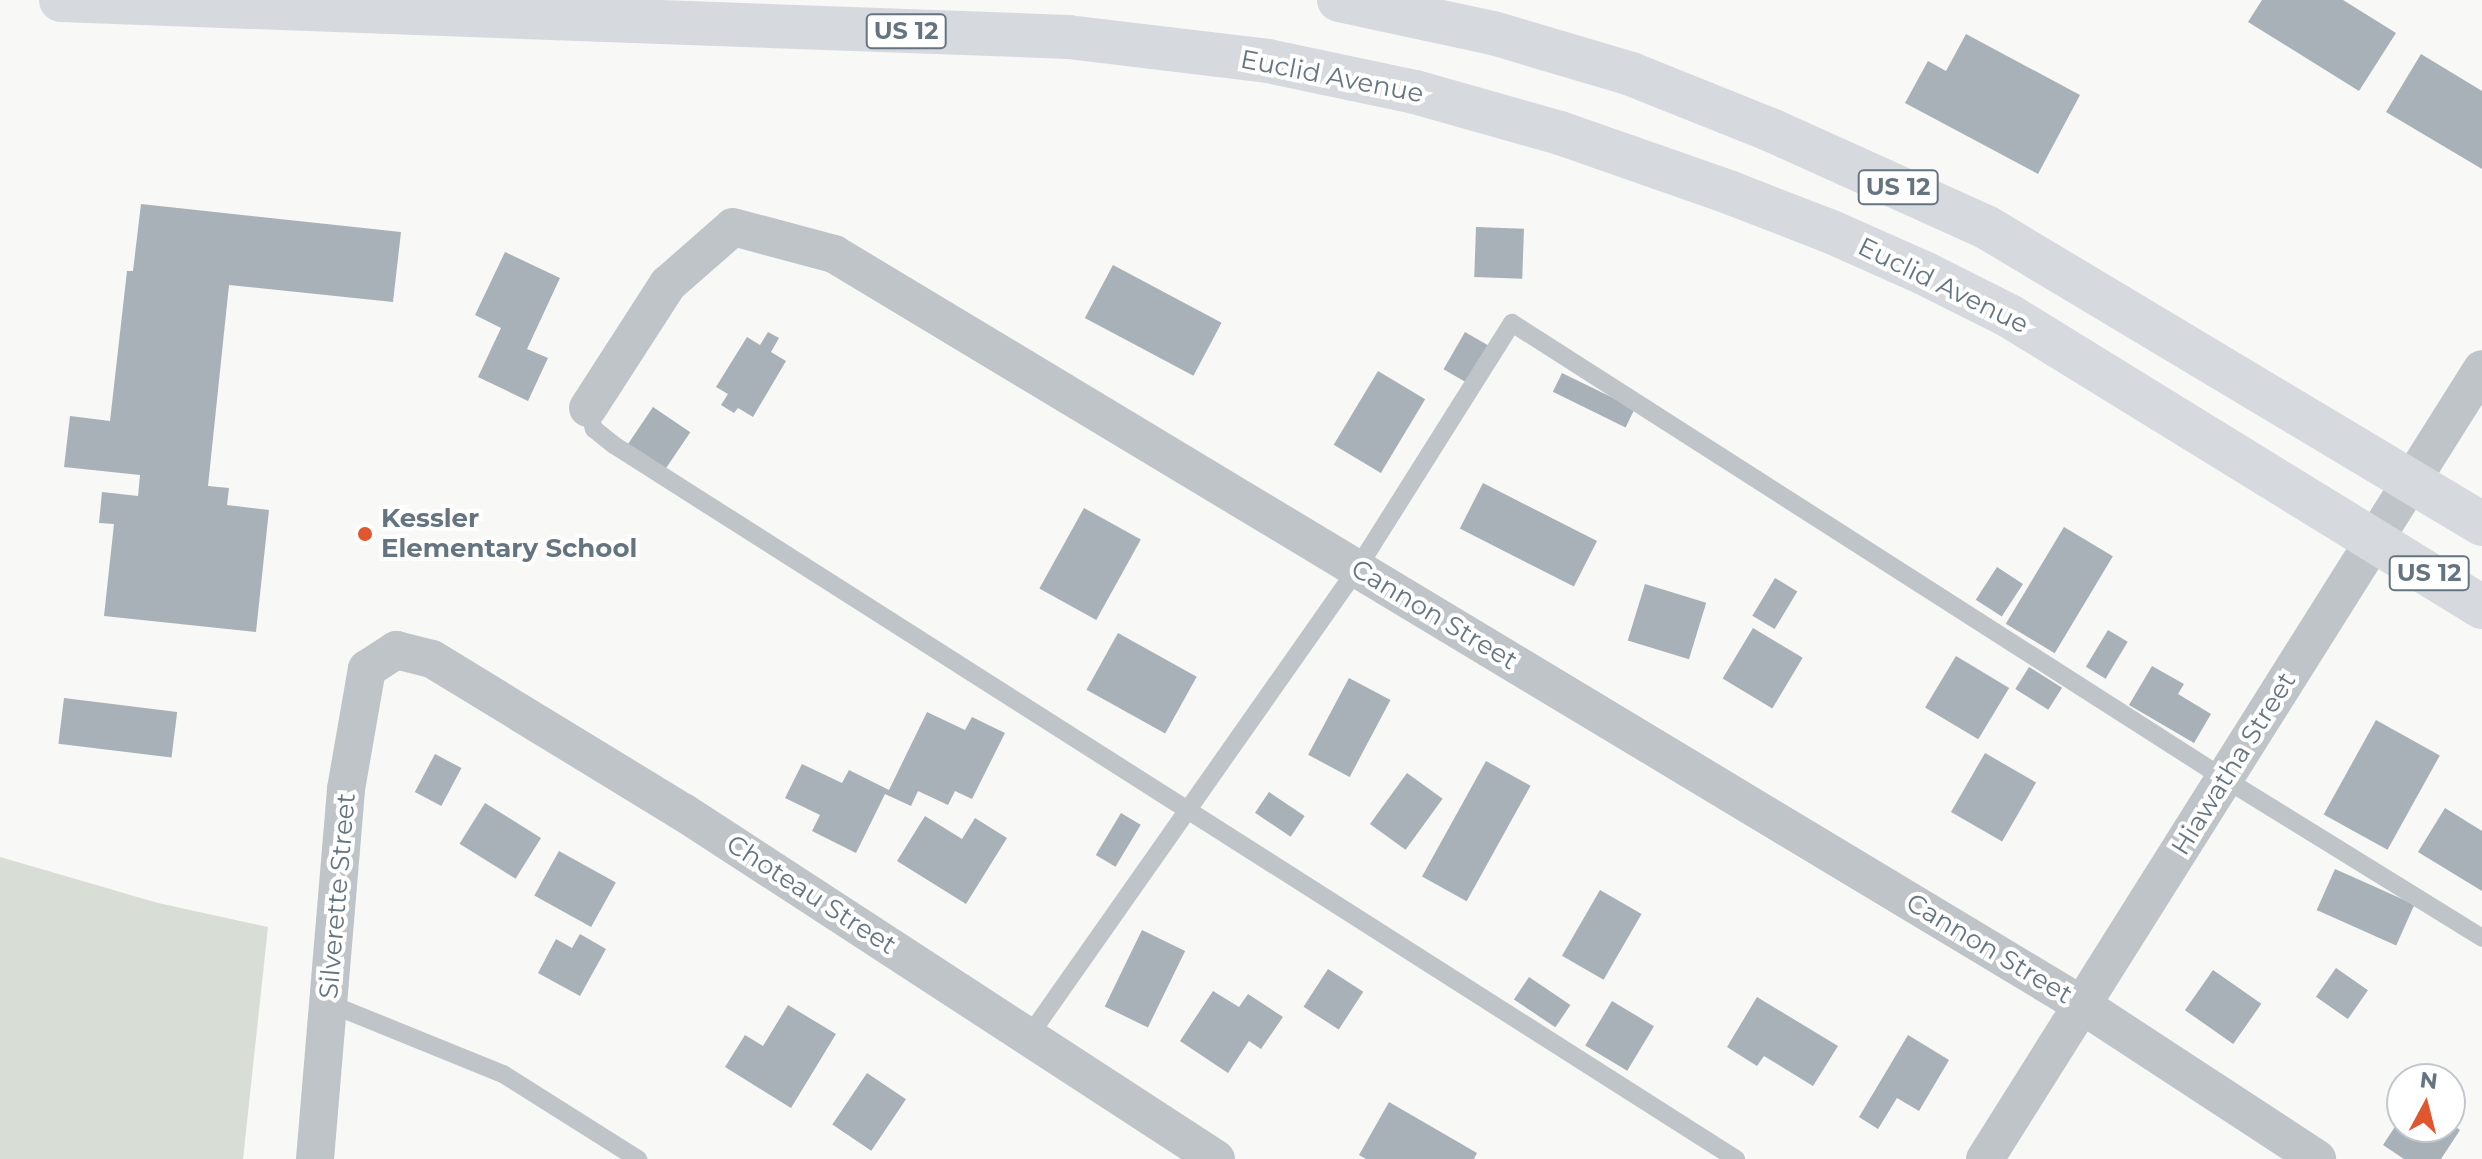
<!DOCTYPE html>
<style>
body{margin:0}
#map{position:relative;width:2482px;height:1159px;overflow:hidden;background:#f8f8f6;font-family:Montserrat,sans-serif}
div>[style]{position:absolute}
.green>*{inset:0;background:#d8ddd5}
.building>*{inset:0;background:#a8b1b7;transform-origin:0 0}
.service>*{height:18px;margin:-9px;padding:0 9px;transform-origin:9px;border-radius:9px;background:#bfc4c8}
.minor>*{height:38px;margin:-19px;padding:0 19px;transform-origin:19px;border-radius:19px;background:#bfc4c8}
.trunk>*{height:44px;margin:-22px;padding:0 22px;transform-origin:22px;border-radius:22px;background:#d6dade}
.dots>*{width:22px;height:22px;translate:-50% -50%;box-sizing:border-box;border:4px solid #fff;border-radius:50%}
span{translate:-50% -50%;white-space:nowrap;text-align:center;line-height:1.15;-webkit-text-stroke:8px #fff;paint-order:stroke}
.shield-label span{padding:2px 6px;background:#fff;border:2px solid;border-radius:6px;-webkit-text-stroke-width:0}
.shield-label{font-size:24px;color:#647480;font-weight:700}
.street-label{font-size:26px;color:#647480}
.poi-label{font-size:26px;color:#647480;font-weight:700}
.left{translate:0 -50%;text-align:left}
.north{position:absolute;left:2386px;top:1063px;width:80px;height:80px;box-sizing:border-box;background:#fff;border:2px solid #c1c7cc;border-radius:50%;rotate:7deg;font-size:22px;font-weight:700;line-height:32px;text-align:center;color:#647480}
.north::after{content:'';display:block;margin:auto;width:28px;height:36px;background:#df562f;clip-path:polygon(50% 0,100% 100%,50% 72%,0 100%)}
</style>
<div id="map">
<div class="green">
<div style="clip-path:polygon(0 857px,158px 903px,268px 927px,243px 1159px,0 1159px)"></div>
</div>
<div class="building">
<div style="clip-path:polygon(2262px 0,2343px 0,2396px 33px,2359px 91px,2248px 22px)"></div>
<div style="clip-path:polygon(1966px 34px,2080px 95px,2038px 174px,1905px 103px,1928px 61px,1946px 71px)"></div>
<div style="clip-path:polygon(2421px 54px,2482px 91px,2482px 169px,2386px 112px)"></div>
<div style="clip-path:polygon(141px 204px,401px 232px,393px 302px,229px 285px,208px 486px,229px 488px,227px 505px,269px 510px,256px 632px,104px 616px,114px 524px,99px 523px,102px 492px,138px 496px,140px 475px,64px 467px,70px 416px,110px 421px,127px 271px,133px 271px)"></div>
<div style="left:1476px;top:227px;width:48px;height:50px;rotate:2deg"></div>
<div style="clip-path:polygon(505px 252px,560px 278px,527px 349px,548px 358px,528px 401px,478px 377px,501px 328px,475px 315px)"></div>
<div style="left:1113px;top:265px;width:123px;height:60px;rotate:28deg"></div>
<div style="clip-path:polygon(768px 332px,779px 338px,771px 352px,786px 361px,753px 417px,738px 408px,734px 413px,721px 405px,728px 394px,716px 387px,747px 337px,760px 345px)"></div>
<div style="left:1465px;top:332px;width:28px;height:43px;rotate:30deg"></div>
<div style="left:1378px;top:371px;width:55px;height:86px;rotate:31deg"></div>
<div style="left:1562px;top:373px;width:81px;height:21px;rotate:26deg"></div>
<div style="left:653px;top:407px;width:45px;height:45px;rotate:34deg"></div>
<div style="left:1483px;top:483px;width:128px;height:51px;rotate:27deg"></div>
<div style="left:1084px;top:508px;width:65px;height:92px;rotate:29deg"></div>
<div style="left:2064px;top:527px;width:57px;height:113px;rotate:31deg"></div>
<div style="left:1997px;top:567px;width:31px;height:39px;rotate:33deg"></div>
<div style="left:1775px;top:578px;width:26px;height:44px;rotate:31deg"></div>
<div style="left:1645px;top:584px;width:64px;height:59px;rotate:17deg"></div>
<div style="left:1753px;top:628px;width:58px;height:59px;rotate:31deg"></div>
<div style="left:2108px;top:630px;width:23px;height:43px;rotate:31deg"></div>
<div style="left:1118px;top:633px;width:90px;height:65px;rotate:29deg"></div>
<div style="left:1956px;top:656px;width:62px;height:60px;rotate:31deg"></div>
<div style="clip-path:polygon(2152px 666px,2184px 684px,2178px 694px,2211px 714px,2194px 743px,2129px 705px)"></div>
<div style="left:2029px;top:667px;width:39px;height:26px;rotate:32deg"></div>
<div style="left:1349px;top:678px;width:47px;height:87px;rotate:28deg"></div>
<div style="left:64px;top:698px;width:114px;height:46px;rotate:7deg"></div>
<div style="clip-path:polygon(927px 712px,965px 730px,972px 717px,1005px 733px,972px 799px,955px 791px,948px 805px,918px 791px,911px 806px,885px 794px,856px 853px,812px 831px,820px 815px,785px 798px,802px 764px,842px 783px,849px 770px,889px 790px)"></div>
<div style="left:2376px;top:720px;width:73px;height:108px;rotate:29deg"></div>
<div style="left:1985px;top:753px;width:59px;height:68px;rotate:30deg"></div>
<div style="left:435px;top:754px;width:30px;height:43px;rotate:28deg"></div>
<div style="left:1486px;top:761px;width:51px;height:132px;rotate:29deg"></div>
<div style="left:1407px;top:773px;width:44px;height:63px;rotate:36deg"></div>
<div style="left:1269px;top:792px;width:43px;height:25px;rotate:34deg"></div>
<div style="left:485px;top:803px;width:66px;height:48px;rotate:32deg"></div>
<div style="clip-path:polygon(2445px 808px,2482px 831px,2482px 891px,2418px 852px)"></div>
<div style="left:1121px;top:813px;width:23px;height:49px;rotate:31deg"></div>
<div style="clip-path:polygon(925px 816px,962px 839px,975px 818px,1007px 838px,966px 904px,897px 861px)"></div>
<div style="left:559px;top:851px;width:65px;height:51px;rotate:29deg"></div>
<div style="left:2335px;top:869px;width:87px;height:45px;rotate:24deg"></div>
<div style="left:1600px;top:890px;width:48px;height:76px;rotate:30deg"></div>
<div style="left:1142px;top:930px;width:48px;height:85px;rotate:26deg"></div>
<div style="clip-path:polygon(580px 934px,606px 949px,580px 996px,538px 973px,556px 939px,572px 948px)"></div>
<div style="left:2336px;top:968px;width:39px;height:35px;rotate:35deg"></div>
<div style="left:1328px;top:969px;width:42px;height:45px;rotate:33deg"></div>
<div style="left:2213px;top:970px;width:59px;height:49px;rotate:35deg"></div>
<div style="left:1529px;top:977px;width:50px;height:27px;rotate:34deg"></div>
<div style="clip-path:polygon(1213px 991px,1239px 1007px,1248px 994px,1283px 1017px,1261px 1049px,1249px 1041px,1228px 1073px,1180px 1041px)"></div>
<div style="clip-path:polygon(1757px 997px,1838px 1046px,1813px 1086px,1764px 1056px,1757px 1066px,1727px 1047px)"></div>
<div style="left:1612px;top:1001px;width:49px;height:52px;rotate:31deg"></div>
<div style="clip-path:polygon(788px 1005px,836px 1034px,791px 1108px,725px 1067px,745px 1035px,763px 1046px)"></div>
<div style="clip-path:polygon(1908px 1035px,1949px 1060px,1919px 1111px,1897px 1098px,1878px 1129px,1859px 1117px)"></div>
<div style="left:867px;top:1073px;width:47px;height:62px;rotate:34deg"></div>
<div style="clip-path:polygon(1389px 1102px,1477px 1153px,1474px 1159px,1366px 1159px,1359px 1155px)"></div>
<div style="clip-path:polygon(2402px 1116px,2402px 1127px,2450px 1127px,2450px 1123px,2460px 1130px,2441px 1159px,2404px 1159px,2383px 1145px)"></div>
</div>
<div class="service">
<div style="left:588px;top:408px;width:22px;rotate:74deg"></div>
<div style="left:594px;top:429px;width:26px;rotate:39deg"></div>
<div style="left:614px;top:445px;width:1330px;rotate:32.47deg"></div>
<div style="left:328px;top:1003px;width:189px;rotate:22.1deg"></div>
<div style="left:503px;top:1074px;width:160px;rotate:32.2deg"></div>
<div style="left:1029px;top:1036px;width:571px;rotate:-54.92deg"></div>
<div style="left:1357px;top:569px;width:291px;rotate:-57.8deg"></div>
<div style="left:1512px;top:323px;width:846px;rotate:32.6deg"></div>
<div style="left:2225px;top:779px;width:302px;rotate:31.7deg"></div>
</div>
<div class="minor">
<div style="left:588px;top:408px;width:148px;rotate:-57.2deg"></div>
<div style="left:668px;top:284px;width:86px;rotate:-41.2deg"></div>
<div style="left:733px;top:227px;width:105px;rotate:15deg"></div>
<div style="left:834px;top:254px;width:1457px;rotate:31.04deg"></div>
<div style="left:2082px;top:1005px;width:281px;rotate:33.2deg"></div>
<div style="left:315px;top:1159px;width:371px;rotate:-85.2deg"></div>
<div style="left:346px;top:789px;width:122px;rotate:-80.1deg"></div>
<div style="left:367px;top:669px;width:35px;rotate:-33deg"></div>
<div style="left:396px;top:650px;width:37px;rotate:14deg"></div>
<div style="left:432px;top:659px;width:294px;rotate:31.4deg"></div>
<div style="left:683px;top:812px;width:636px;rotate:33.07deg"></div>
<div style="left:1985px;top:1159px;width:933px;rotate:-57.83deg"></div>
</div>
<div class="trunk">
<div style="left:61px;top:0;width:1008px;rotate:2.1deg"></div>
<div style="left:1068px;top:37px;width:201px;rotate:6.8deg"></div>
<div style="left:1268px;top:61px;width:150px;rotate:11.9deg"></div>
<div style="left:1415px;top:92px;width:151px;rotate:15.8deg"></div>
<div style="left:1560px;top:133px;width:181px;rotate:19.3deg"></div>
<div style="left:1731px;top:193px;width:110px;rotate:21.2deg"></div>
<div style="left:1834px;top:233px;width:98px;rotate:24deg"></div>
<div style="left:1924px;top:273px;width:97px;rotate:26.8deg"></div>
<div style="left:2011px;top:317px;width:553px;rotate:31.62deg"></div>
<div style="left:1339px;top:0;width:157px;rotate:12.1deg"></div>
<div style="left:1493px;top:33px;width:144px;rotate:16.5deg"></div>
<div style="left:1631px;top:74px;width:151px;rotate:21.8deg"></div>
<div style="left:1771px;top:130px;width:236px;rotate:24.3deg"></div>
<div style="left:1986px;top:227px;width:578px;rotate:30.91deg"></div>
</div>
<div class="dots">
<div style="left:365px;top:534px;background:#df562f"></div>
</div>
<div class="shield-label">
<span style="left:906px;top:31px">US 12</span>
<span style="left:1898px;top:187px">US 12</span>
<span style="left:2429px;top:573px">US 12</span>
</div>
<div class="street-label">
<span style="left:1332px;top:77px;rotate:11deg">Euclid Avenue</span>
<span style="left:1943px;top:286px;rotate:26deg">Euclid Avenue</span>
<span style="left:1434px;top:615px;rotate:31deg">Cannon Street</span>
<span style="left:2234px;top:764px;rotate:-58deg">Hiawatha Street</span>
<span style="left:811px;top:895px;rotate:33deg">Choteau Street</span>
<span style="left:338px;top:896px;rotate:-85deg">Silverette Street</span>
<span style="left:1989px;top:949px;rotate:31deg">Cannon Street</span>
</div>
<div class="poi-label">
<span class="left" style="left:381px;top:534px">Kessler<br>Elementary School</span>
</div>
<div class="north">N</div>
</div>
